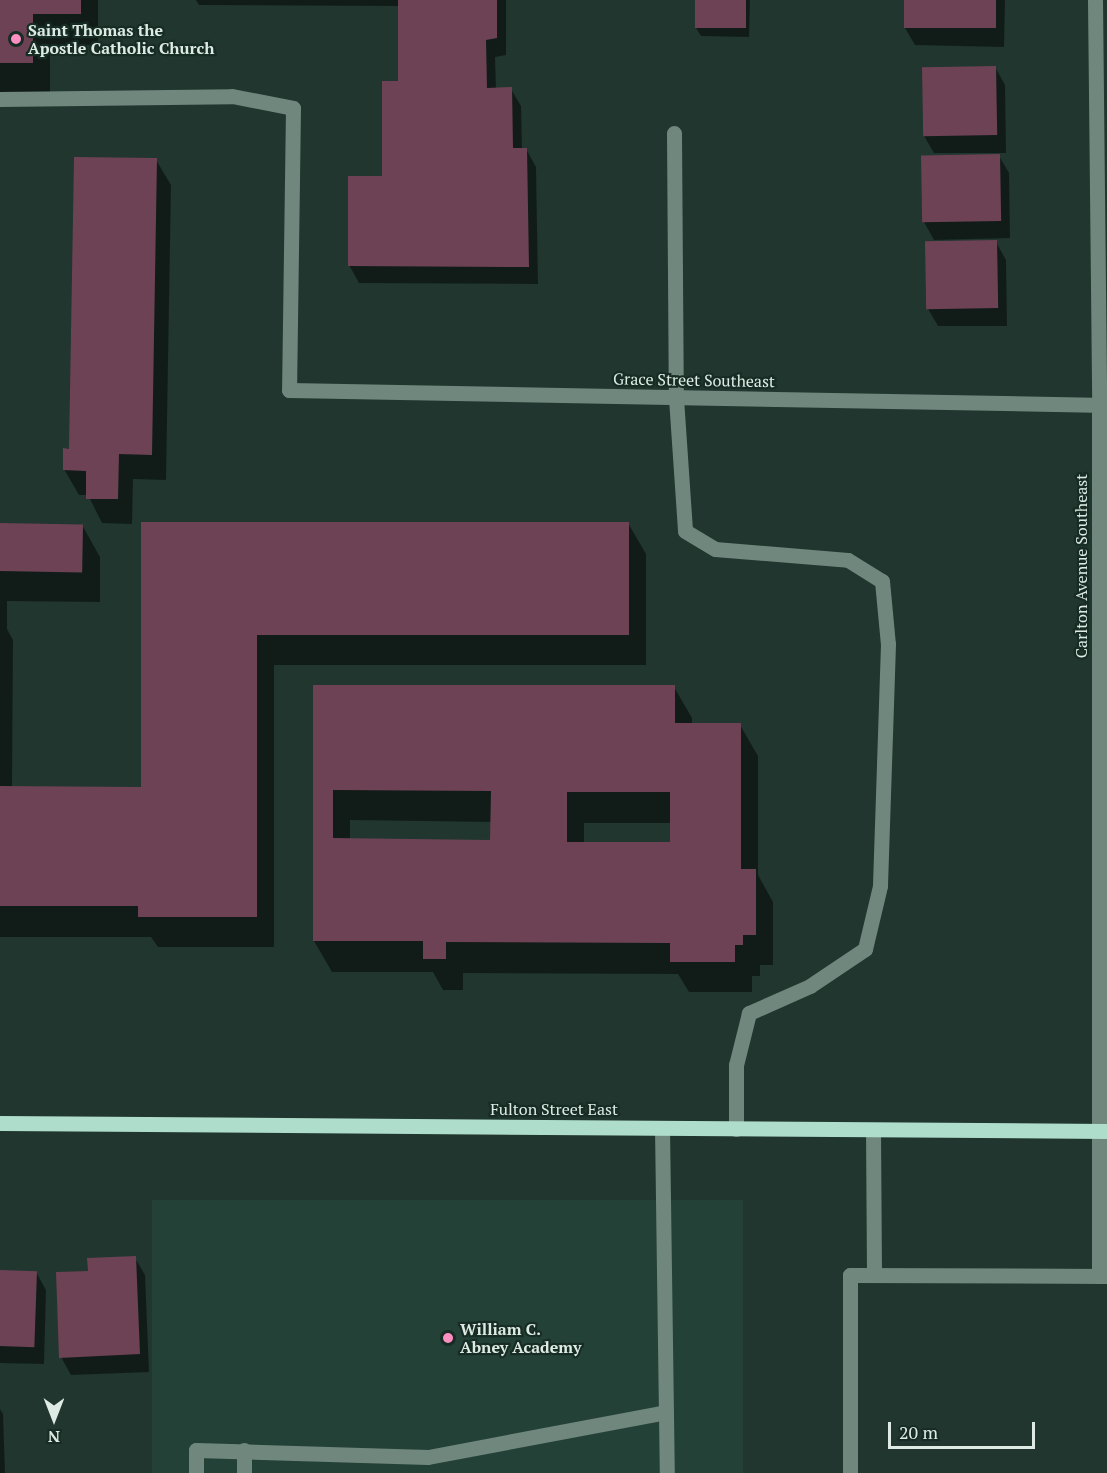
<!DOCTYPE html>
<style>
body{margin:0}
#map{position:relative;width:1107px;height:1473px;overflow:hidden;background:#20362e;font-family:"PT Serif",serif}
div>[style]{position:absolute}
.built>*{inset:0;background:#244138;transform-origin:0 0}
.shadow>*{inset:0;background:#0007}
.building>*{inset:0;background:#6d4255;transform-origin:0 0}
.minor>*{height:15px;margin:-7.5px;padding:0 7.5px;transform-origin:7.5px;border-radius:7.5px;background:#70877e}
.major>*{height:15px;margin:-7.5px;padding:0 7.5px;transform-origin:7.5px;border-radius:7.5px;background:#aeddcb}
.dots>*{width:16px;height:16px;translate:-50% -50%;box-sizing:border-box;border:3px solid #162c24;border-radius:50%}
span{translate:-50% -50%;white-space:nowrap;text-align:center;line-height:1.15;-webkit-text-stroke:4.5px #162c24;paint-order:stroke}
.poi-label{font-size:16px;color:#deebe5;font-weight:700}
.left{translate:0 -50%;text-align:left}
.street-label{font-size:16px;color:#deebe5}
.north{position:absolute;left:24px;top:1389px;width:60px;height:60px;-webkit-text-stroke:4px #162c24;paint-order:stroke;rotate:180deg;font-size:16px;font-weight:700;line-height:24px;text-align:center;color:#deebe5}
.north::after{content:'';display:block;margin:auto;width:21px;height:27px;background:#deebe5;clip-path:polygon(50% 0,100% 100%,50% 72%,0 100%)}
.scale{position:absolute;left:888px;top:1422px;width:147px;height:27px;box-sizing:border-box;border:3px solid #deebe5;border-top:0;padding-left:8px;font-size:18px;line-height:21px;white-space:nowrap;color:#deebe5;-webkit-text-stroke:4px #162c24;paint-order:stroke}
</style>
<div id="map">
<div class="built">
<div style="left:743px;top:1200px;width:273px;height:591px;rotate:90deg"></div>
</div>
<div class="shadow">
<div style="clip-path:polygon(0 0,98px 0,98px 45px,50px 45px,50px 94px,0 94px)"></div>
<div style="clip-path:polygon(196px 0,506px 0,506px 55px,495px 57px,496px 89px,511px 89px,521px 106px,522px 149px,526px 149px,536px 167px,538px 284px,359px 283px,349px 265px,384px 178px,399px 83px,400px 6px,199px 5px)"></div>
<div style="clip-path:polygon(696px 0,750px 0,749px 37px,701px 36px,696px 28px)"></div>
<div style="clip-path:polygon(905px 0,1005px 0,1004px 47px,915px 45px,905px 28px)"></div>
<div style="clip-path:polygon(995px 67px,1005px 85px,1006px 153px,934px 153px,924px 136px)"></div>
<div style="clip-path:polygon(999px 156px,1009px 173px,1010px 238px,934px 240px,924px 222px)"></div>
<div style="clip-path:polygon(156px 160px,171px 185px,166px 480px,133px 479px,132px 524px,102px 523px,88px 495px,79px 495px,64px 469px)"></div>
<div style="clip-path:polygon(996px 242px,1006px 260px,1007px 326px,938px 326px,928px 309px)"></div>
<div style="clip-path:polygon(143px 523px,628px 523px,646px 554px,646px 665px,274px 665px,274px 947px,158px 947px,151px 937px,0 937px,0 524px,82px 525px,100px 557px,100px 602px,7px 601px,7px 629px,13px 640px,12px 788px,143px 789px)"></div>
<div style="clip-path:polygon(evenodd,315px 687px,674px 687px,692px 718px,692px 725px,740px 725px,758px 756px,758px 875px,773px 902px,773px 965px,760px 965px,760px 976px,752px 976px,752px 992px,689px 992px,678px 974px,463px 973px,463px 990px,443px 990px,433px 972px,332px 972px,314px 941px,315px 687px,350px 820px,492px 822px,492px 841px,350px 840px,350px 820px,315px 687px,584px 823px,672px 823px,672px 844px,584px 844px,584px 823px)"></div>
<div style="clip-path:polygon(135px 1258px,145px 1275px,149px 1372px,71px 1375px,61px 1357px,90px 1272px)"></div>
<div style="clip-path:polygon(0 1271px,36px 1272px,46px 1290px,44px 1364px,0 1363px)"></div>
<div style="clip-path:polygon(0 1409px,3px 1414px,5px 1473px,0 1473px)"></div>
</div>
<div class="building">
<div style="clip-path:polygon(0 0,81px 0,81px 14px,33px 14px,33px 63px,0 63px)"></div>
<div style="clip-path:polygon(398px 0,497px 0,497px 38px,486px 40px,487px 88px,512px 87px,513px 148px,527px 148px,529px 267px,348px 266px,348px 176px,382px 176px,382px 81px,398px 81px)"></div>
<div style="left:695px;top:0;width:51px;height:28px"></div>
<div style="left:904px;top:0;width:92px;height:28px"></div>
<div style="left:996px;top:66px;width:69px;height:74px;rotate:89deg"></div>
<div style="left:1000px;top:154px;width:67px;height:79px;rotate:89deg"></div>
<div style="clip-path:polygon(74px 157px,157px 158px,152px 455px,119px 454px,118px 499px,86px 499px,86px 471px,63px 470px,63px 448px,69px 449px)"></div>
<div style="left:997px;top:240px;width:68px;height:72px;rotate:89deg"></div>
<div style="clip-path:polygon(141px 522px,629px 522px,629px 635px,257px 635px,257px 917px,138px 917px,138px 906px,0 906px,0 786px,141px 787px)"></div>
<div style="left:0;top:523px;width:83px;height:48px;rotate:1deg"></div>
<div style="clip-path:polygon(evenodd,313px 685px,675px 685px,675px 723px,741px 723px,741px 869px,756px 869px,756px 935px,743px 935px,743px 945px,735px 945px,735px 962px,670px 962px,670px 943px,446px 942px,446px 959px,423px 959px,423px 941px,313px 941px,313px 685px,333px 790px,491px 791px,490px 840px,333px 838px,333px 790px,313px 685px,567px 792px,670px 792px,670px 842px,567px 842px,567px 792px)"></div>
<div style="clip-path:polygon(136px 1256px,140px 1354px,59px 1358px,56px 1272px,88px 1271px,87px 1258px)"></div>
<div style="left:0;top:1270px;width:37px;height:76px;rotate:2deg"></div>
</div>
<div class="minor">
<div style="left:1095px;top:0;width:405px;rotate:89.4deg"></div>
<div style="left:1099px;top:405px;width:871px;rotate:90deg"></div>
<div style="left:0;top:99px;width:232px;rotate:-0.7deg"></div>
<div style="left:232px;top:96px;width:62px;rotate:11.1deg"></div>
<div style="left:293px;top:108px;width:282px;rotate:90.8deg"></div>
<div style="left:289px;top:390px;width:818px;rotate:1.05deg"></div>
<div style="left:674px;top:133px;width:265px;rotate:89.6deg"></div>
<div style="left:676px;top:398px;width:133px;rotate:86.1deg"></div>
<div style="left:685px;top:531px;width:35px;rotate:31deg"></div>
<div style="left:715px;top:549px;width:133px;rotate:4.7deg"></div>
<div style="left:848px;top:560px;width:40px;rotate:32deg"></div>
<div style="left:882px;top:581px;width:63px;rotate:84.6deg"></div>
<div style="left:888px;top:644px;width:242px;rotate:91.9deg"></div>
<div style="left:880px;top:886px;width:65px;rotate:103.4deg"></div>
<div style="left:865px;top:949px;width:66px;rotate:146.1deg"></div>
<div style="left:810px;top:986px;width:67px;rotate:156.1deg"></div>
<div style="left:749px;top:1013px;width:54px;rotate:104deg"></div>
<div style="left:736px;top:1065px;width:64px;rotate:90deg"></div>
<div style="left:662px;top:1128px;width:345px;rotate:89.2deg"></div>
<div style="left:873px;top:1130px;width:145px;rotate:89.6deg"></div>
<div style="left:244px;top:1450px;width:23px;rotate:90deg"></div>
<div style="left:196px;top:1473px;width:23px;rotate:-90deg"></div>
<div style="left:196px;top:1450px;width:232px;rotate:1.7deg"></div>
<div style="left:428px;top:1457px;width:242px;rotate:-10.7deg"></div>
<div style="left:850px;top:1473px;width:198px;rotate:-90deg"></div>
<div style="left:850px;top:1275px;width:257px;rotate:0.2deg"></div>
</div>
<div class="major">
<div style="left:0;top:1123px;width:1107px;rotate:0.41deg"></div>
</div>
<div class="dots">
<div style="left:16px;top:39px;background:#fc8fc1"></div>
<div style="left:448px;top:1338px;background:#fc8fc1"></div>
</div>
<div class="poi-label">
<span class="left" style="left:28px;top:39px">Saint Thomas the<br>Apostle Catholic Church</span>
<span class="left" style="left:460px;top:1338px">William C.<br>Abney Academy</span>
</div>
<div class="street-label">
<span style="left:694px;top:380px;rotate:1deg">Grace Street Southeast</span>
<span style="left:1081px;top:566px;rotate:-90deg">Carlton Avenue Southeast</span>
<span style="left:554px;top:1109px">Fulton Street East</span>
</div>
<div class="north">N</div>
<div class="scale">20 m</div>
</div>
